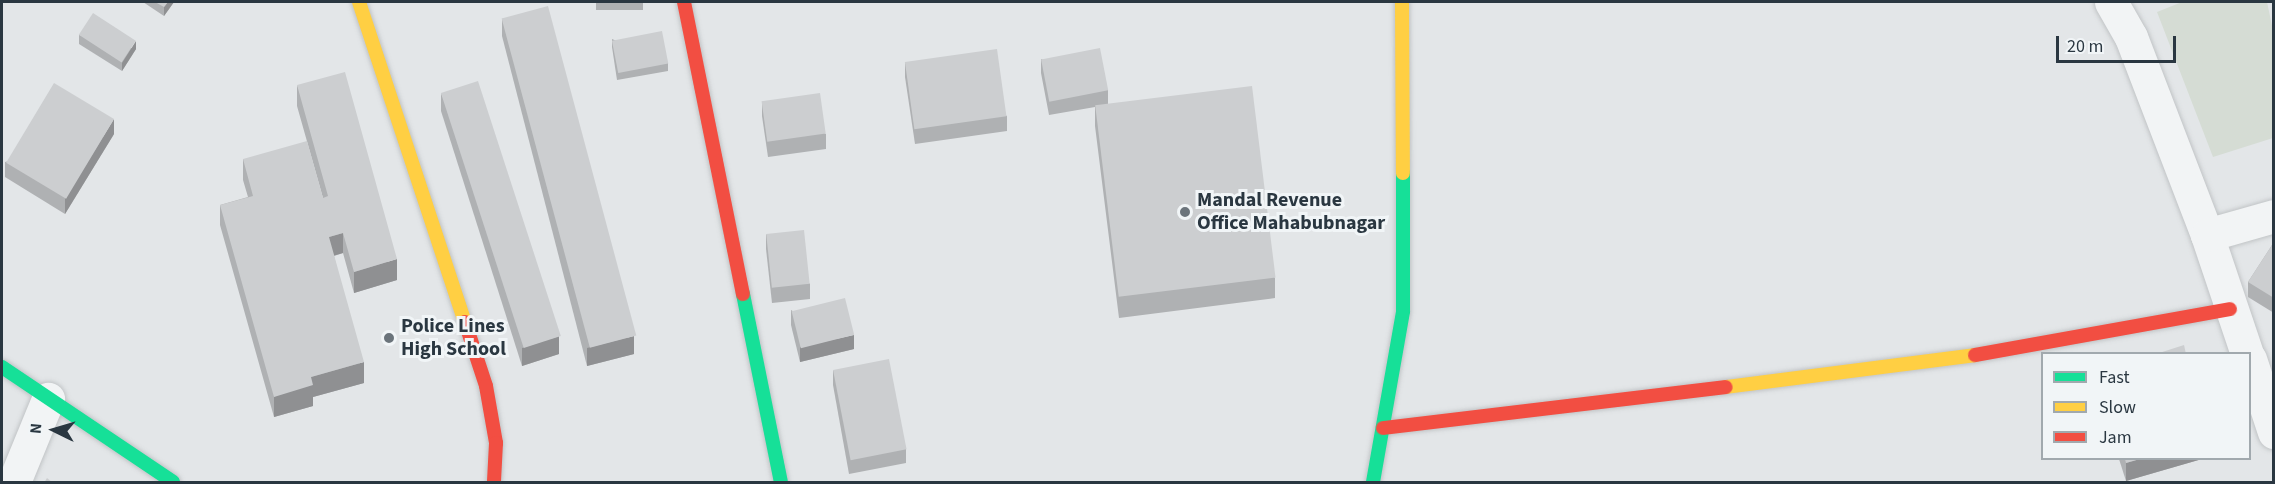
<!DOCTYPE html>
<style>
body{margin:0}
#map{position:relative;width:2275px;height:484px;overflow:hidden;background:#e3e6e8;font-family:"Source Sans 3",sans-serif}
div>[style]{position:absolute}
.green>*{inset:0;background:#d5dcd4}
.roads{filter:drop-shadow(0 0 2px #c1c4c6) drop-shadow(0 0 2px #c1c4c6)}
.street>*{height:33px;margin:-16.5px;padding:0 16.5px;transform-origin:16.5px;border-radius:16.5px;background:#f2f4f5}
.fast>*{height:14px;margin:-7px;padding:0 7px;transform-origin:7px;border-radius:7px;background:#16e098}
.slow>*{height:14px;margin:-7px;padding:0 7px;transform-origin:7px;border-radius:7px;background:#ffcf43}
.jam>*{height:14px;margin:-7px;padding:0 7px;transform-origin:7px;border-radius:7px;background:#f24e42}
.wall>*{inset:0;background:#afb1b3;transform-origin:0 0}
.shaded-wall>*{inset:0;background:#8f9092}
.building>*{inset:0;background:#ccced0;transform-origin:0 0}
.dots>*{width:16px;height:16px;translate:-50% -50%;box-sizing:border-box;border:3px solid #f1f5f7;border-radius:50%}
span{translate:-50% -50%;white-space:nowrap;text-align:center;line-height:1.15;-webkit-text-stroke:6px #f1f5f7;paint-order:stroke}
.poi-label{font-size:20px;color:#2a3741;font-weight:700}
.left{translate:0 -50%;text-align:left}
.frame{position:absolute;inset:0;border:3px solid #2a3741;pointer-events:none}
.legend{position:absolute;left:2041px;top:352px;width:210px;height:108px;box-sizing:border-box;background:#f1f5f7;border:2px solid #a1a9ae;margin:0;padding:8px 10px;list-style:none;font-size:18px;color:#2a3741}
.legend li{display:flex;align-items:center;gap:12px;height:30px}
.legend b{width:30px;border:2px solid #a1a9ae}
.north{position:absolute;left:24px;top:400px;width:60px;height:60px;-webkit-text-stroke:4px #f1f5f7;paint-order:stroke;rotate:275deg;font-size:16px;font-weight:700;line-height:24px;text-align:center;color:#2a3741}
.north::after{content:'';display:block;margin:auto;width:21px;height:27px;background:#2a3741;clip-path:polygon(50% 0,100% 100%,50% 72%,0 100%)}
.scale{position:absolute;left:2056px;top:36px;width:120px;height:27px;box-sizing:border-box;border:3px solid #2a3741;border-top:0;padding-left:8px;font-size:18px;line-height:21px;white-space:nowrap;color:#2a3741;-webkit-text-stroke:4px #f1f5f7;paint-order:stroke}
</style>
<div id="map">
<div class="green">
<div style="clip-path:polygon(2182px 2px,2267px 2px,2274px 35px,2273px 138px,2213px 157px,2157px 12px)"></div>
</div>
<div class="roads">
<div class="street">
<div style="left:2111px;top:2px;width:40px;rotate:60.3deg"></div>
<div style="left:2131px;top:37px;width:212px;rotate:69deg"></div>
<div style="left:2207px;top:235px;width:126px;rotate:71.4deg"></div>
<div style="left:2207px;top:235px;width:70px;rotate:-15.8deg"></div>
<div style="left:2250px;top:359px;width:77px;rotate:71.8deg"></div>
<div style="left:14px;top:482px;width:90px;rotate:-67.7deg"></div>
</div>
<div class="fast">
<div style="left:743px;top:294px;width:192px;rotate:78.6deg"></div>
<div style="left:2px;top:367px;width:206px;rotate:33.9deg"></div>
<div style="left:1373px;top:482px;width:174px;rotate:-80deg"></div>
<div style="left:1403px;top:311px;width:138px;rotate:-90deg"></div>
</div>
<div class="slow">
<div style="left:359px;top:2px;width:337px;rotate:71.7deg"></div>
<div style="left:1402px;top:2px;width:171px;rotate:89.7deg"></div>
<div style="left:1726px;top:387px;width:251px;rotate:-7.3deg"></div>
</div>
<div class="jam">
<div style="left:684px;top:2px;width:298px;rotate:78.6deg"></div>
<div style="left:465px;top:322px;width:67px;rotate:71.8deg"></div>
<div style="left:486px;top:386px;width:58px;rotate:80deg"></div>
<div style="left:496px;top:443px;width:39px;rotate:93deg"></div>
<div style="left:1975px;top:355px;width:259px;rotate:-10.2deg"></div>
<div style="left:1383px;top:428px;width:345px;rotate:-6.8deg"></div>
</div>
</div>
<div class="wall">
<div style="clip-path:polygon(143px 2px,174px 2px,164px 16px)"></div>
<div style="left:596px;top:2px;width:47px;height:8px"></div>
<div style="clip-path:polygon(502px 18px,634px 354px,587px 366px,502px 36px)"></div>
<div style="clip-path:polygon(79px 35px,136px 49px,122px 71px,79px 44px)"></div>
<div style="clip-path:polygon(612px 39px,668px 63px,668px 71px,617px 80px,612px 47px)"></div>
<div style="clip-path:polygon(1041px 59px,1108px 90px,1108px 104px,1275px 278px,1275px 298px,1119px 318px,1095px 126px,1095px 107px,1049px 115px,1041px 73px)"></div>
<div style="clip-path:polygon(905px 63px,1007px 116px,1007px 131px,915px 144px,905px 77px)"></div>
<div style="clip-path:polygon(297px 85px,397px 280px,354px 293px,343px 253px,334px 256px,364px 383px,313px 397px,313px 406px,274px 417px,220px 225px,220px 205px,248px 197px,243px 180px,243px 159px,323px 198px,297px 106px)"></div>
<div style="clip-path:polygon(441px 93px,559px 354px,522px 366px,441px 111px)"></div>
<div style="clip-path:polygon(762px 102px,826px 134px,826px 149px,768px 157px,762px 116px)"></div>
<div style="clip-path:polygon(114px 134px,65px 214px,5px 177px,5px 162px)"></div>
<div style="clip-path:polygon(766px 234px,810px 284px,810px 299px,772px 303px,766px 249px)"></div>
<div style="clip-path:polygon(2274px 242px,2274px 313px,2248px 297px,2248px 282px)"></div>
<div style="clip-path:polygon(791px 310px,854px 349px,800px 362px,791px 325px)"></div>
<div style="clip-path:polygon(833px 370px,906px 449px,906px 463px,849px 474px,833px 385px)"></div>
<div style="clip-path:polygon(2119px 459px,2202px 459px,2126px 481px)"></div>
</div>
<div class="shaded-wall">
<div style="clip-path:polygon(168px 2px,174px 2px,164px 16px,164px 7px)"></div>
<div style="clip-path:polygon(136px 41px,136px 49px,122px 71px,122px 63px)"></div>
<div style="clip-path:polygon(114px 119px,114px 134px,65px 214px,65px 199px)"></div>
<div style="clip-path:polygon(343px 233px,343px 253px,329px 257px,329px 237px)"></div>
<div style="clip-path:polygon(397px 259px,397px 280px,354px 293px,354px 272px)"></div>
<div style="clip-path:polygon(854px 335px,854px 349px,800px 362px,800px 347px)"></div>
<div style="clip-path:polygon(559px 336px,559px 354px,522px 366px,522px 348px)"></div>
<div style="clip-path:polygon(634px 336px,634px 354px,587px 366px,587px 348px)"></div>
<div style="clip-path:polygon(364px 362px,364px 383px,313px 397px,313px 406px,274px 417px,274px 397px,311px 377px)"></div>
<div style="clip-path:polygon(2140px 459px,2202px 459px,2126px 481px,2126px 463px)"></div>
</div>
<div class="building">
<div style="clip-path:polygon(155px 2px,168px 2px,164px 7px)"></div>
<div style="clip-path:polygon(596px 2px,642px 2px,642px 3px)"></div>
<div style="left:548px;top:6px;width:341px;height:48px;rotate:75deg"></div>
<div style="left:93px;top:13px;width:51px;height:26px;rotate:33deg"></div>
<div style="left:662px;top:31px;width:33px;height:51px;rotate:79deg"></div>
<div style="left:1100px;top:48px;width:43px;height:60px;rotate:79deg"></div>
<div style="left:997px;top:49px;width:68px;height:93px;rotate:82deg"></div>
<div style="clip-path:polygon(345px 72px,397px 259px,354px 272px,343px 233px,329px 237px,364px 362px,311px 377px,313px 385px,274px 397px,220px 205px,253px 196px,243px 159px,307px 141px,323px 198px,328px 196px,297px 85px)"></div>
<div style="left:478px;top:81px;width:268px;height:39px;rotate:72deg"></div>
<div style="left:54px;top:83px;width:70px;height:93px;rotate:31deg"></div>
<div style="left:1252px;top:86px;width:193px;height:158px;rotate:83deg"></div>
<div style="left:820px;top:93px;width:41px;height:59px;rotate:82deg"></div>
<div style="left:804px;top:230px;width:54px;height:38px;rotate:84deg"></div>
<div style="clip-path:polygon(2274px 242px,2274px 298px,2248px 282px)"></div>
<div style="left:845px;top:298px;width:38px;height:55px;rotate:76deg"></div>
<div style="clip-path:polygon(2184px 345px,2186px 354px,2156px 354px)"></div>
<div style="left:889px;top:359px;width:92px;height:57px;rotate:79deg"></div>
<div style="clip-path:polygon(2125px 459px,2140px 459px,2126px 463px)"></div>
<div style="clip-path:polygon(47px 478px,53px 483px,44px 483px)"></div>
</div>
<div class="dots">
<div style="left:1185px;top:212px;background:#6b747b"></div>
<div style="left:389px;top:338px;background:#6b747b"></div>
</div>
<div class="poi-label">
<span class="left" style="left:1197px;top:212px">Mandal Revenue<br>Office Mahabubnagar</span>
<span class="left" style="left:401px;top:338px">Police Lines<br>High School</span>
</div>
<div class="frame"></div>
<ul class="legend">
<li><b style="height:8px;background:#16e098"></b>Fast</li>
<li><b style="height:8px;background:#ffcf43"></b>Slow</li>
<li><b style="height:8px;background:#f24e42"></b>Jam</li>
</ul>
<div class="north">N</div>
<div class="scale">20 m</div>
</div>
